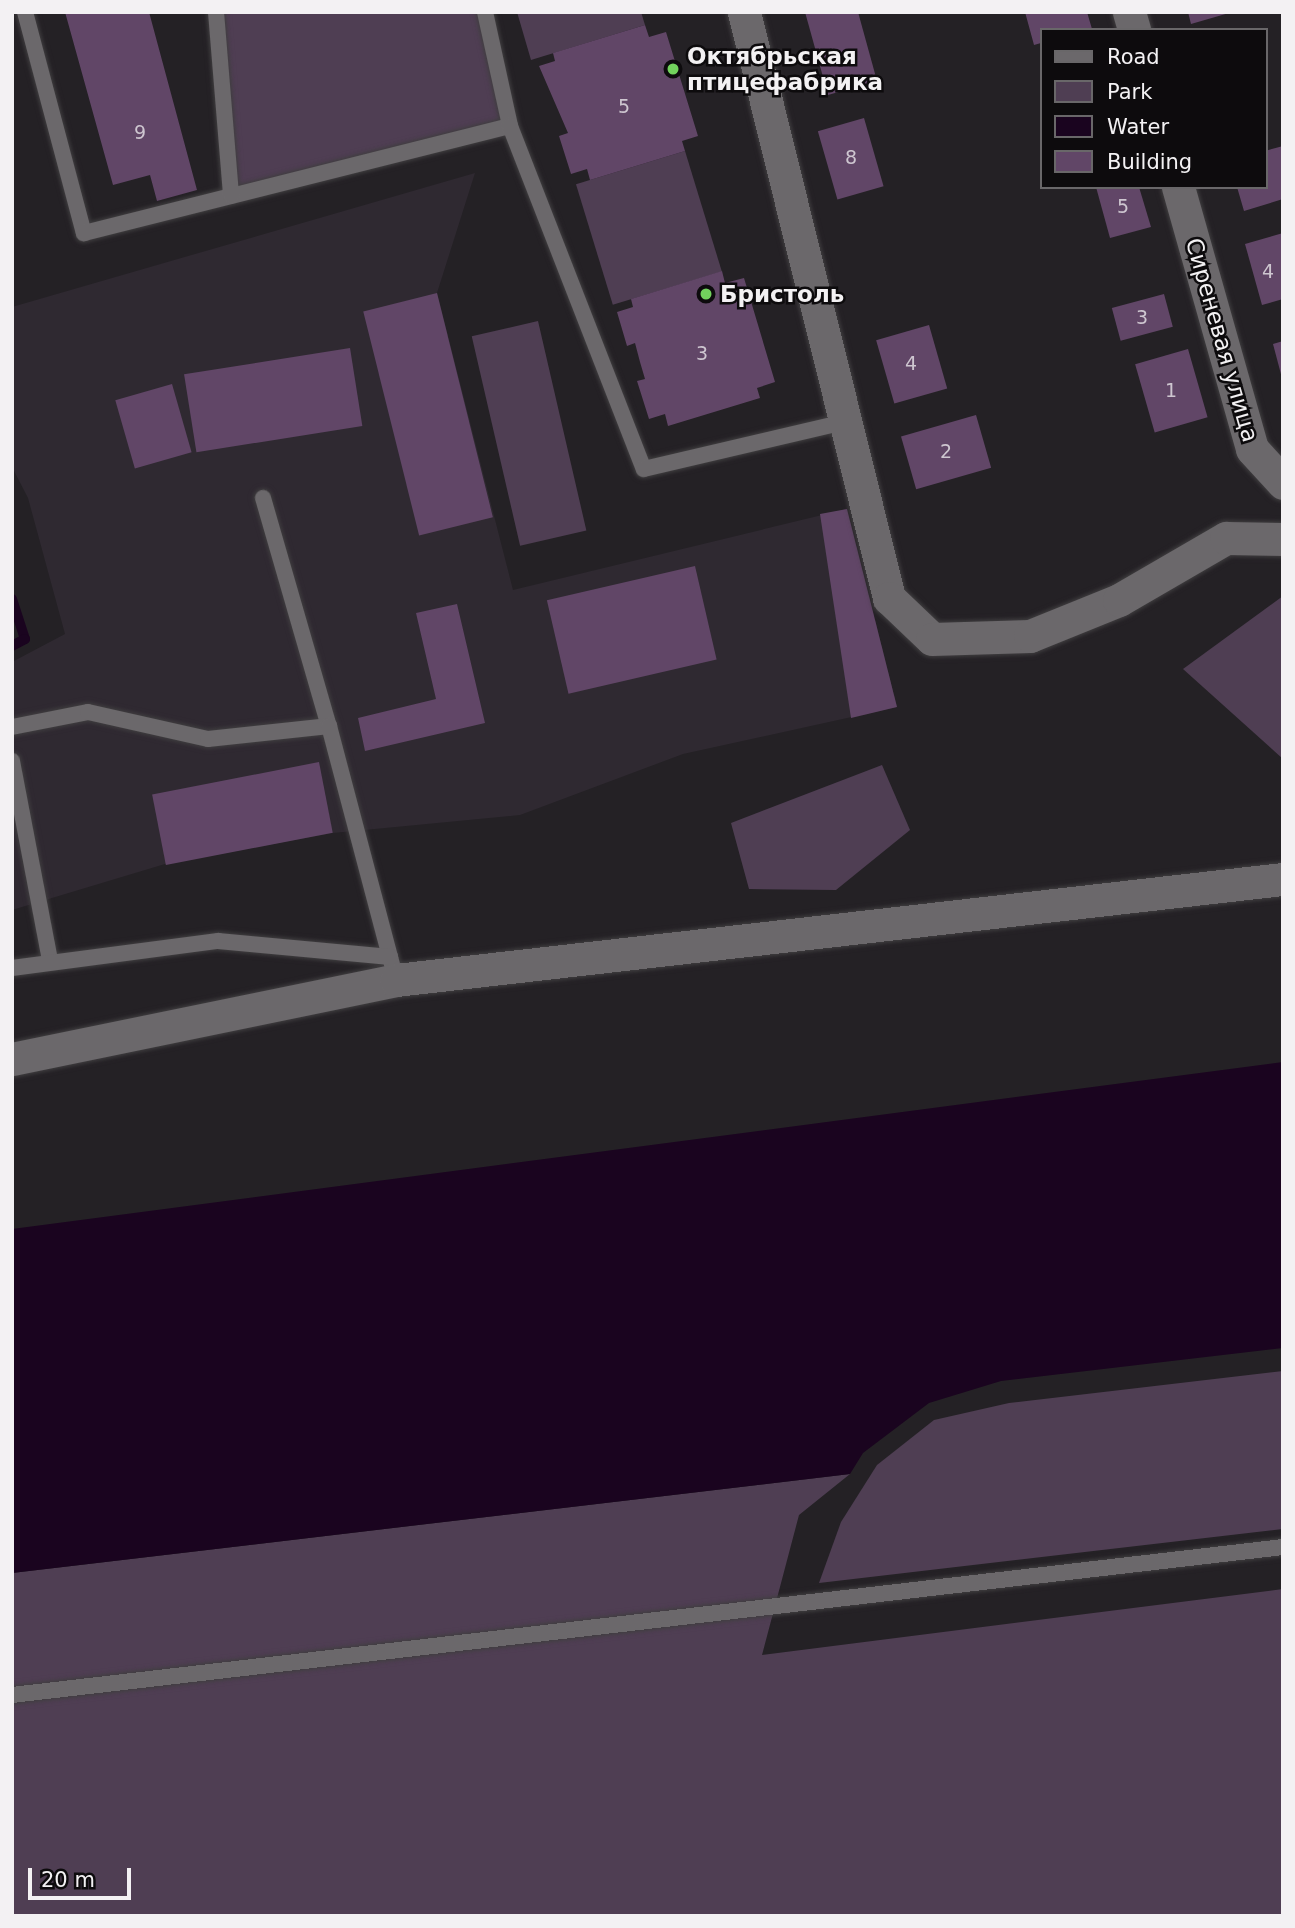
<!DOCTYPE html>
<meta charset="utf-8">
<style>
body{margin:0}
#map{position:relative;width:1295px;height:1928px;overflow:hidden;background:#242125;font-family:"DejaVu Sans",sans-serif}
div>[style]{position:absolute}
.built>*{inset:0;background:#2f2931}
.green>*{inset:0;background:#4f3e53;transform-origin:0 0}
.water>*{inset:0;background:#1a041f}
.stream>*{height:10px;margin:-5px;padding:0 5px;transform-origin:5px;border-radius:5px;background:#1a041f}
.building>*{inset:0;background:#614667;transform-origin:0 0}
.roads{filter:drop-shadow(0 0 2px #403e40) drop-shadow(0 0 2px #403e40)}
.service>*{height:16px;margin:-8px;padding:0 8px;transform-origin:8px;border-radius:8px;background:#6b686b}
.minor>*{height:33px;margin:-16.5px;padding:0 16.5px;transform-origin:16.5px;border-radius:16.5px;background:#6b686b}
.dots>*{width:19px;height:19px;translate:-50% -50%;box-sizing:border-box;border:4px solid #0d0b0d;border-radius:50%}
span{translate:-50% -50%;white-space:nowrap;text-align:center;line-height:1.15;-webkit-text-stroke:5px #0d0b0d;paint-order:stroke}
.number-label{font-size:19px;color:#cec6d0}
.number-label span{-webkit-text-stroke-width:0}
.poi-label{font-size:23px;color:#f3f1f3;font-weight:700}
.left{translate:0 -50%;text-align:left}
.street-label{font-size:23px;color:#f3f1f3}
.frame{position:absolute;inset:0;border:14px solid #f3f1f3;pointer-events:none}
.legend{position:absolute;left:1040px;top:28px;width:228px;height:161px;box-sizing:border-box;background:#0d0b0d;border:2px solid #696769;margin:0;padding:9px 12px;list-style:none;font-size:21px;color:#f3f1f3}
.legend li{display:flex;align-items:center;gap:14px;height:35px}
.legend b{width:35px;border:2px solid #696769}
.scale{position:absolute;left:28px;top:1868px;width:103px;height:32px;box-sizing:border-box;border:4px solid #f3f1f3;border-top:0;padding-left:9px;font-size:21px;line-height:24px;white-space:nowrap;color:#f3f1f3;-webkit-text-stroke:5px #0d0b0d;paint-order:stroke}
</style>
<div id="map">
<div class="built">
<div style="clip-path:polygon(475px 173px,437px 293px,513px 590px,847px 509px,897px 707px,683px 754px,520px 815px,333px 833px,165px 864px,12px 910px,12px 662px,65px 634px,28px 498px,12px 467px,12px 307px)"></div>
</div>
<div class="green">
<div style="clip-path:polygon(216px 12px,485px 12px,510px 126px,231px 195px)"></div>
<div style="clip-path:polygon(517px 12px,641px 12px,645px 25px,531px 60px)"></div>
<div style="left:685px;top:151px;width:126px;height:114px;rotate:73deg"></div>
<div style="left:538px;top:321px;width:215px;height:68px;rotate:77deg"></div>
<div style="clip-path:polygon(1283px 596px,1283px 759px,1183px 669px)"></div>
<div style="clip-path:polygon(882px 765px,910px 830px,836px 890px,749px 889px,731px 823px)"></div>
<div style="clip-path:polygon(1283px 1371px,1283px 1529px,819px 1583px,841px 1522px,877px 1465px,934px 1420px,1009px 1403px)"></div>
<div style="clip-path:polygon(850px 1474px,799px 1515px,762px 1655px,1283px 1589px,1283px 1916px,12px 1916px,12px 1573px)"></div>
</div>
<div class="water">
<div style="clip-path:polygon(1283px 1062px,1283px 1348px,1001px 1381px,929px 1403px,863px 1453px,850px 1474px,12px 1573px,12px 1229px)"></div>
</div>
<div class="stream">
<div style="left:12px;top:599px;width:42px;rotate:72deg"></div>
<div style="left:25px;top:639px;width:15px;rotate:152deg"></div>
</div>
<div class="building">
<div style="clip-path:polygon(65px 12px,149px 12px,197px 190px,157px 201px,150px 175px,113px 185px)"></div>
<div style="clip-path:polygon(805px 12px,858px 12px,877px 81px,828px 95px)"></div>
<div style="clip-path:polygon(1025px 12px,1087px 12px,1092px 29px,1041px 30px,1041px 43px,1034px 45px)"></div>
<div style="clip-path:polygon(1188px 12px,1229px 12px,1229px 13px,1191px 24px)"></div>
<div style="clip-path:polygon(645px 25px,649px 37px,666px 32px,698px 136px,682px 141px,685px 151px,590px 180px,587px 169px,571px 174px,559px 136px,568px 133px,539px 66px,555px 61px,553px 53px)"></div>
<div style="left:864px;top:118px;width:71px;height:48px;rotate:74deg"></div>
<div style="clip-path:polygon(1283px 146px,1283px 199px,1244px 211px,1237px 187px,1265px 187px,1265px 151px)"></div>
<div style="clip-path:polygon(1096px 187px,1139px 187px,1151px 227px,1110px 238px)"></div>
<div style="clip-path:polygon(1283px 233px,1283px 299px,1262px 305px,1245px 244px)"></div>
<div style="clip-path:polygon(722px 271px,725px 283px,744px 278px,775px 382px,757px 388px,760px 398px,668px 426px,665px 414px,649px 419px,637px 381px,645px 379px,640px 362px,635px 343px,627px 346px,617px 312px,633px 307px,631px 299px)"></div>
<div style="left:437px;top:293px;width:231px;height:76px;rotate:76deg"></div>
<div style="left:1164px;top:294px;width:34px;height:54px;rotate:75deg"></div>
<div style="left:929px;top:325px;width:66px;height:55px;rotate:74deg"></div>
<div style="clip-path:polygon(1283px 341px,1283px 378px,1282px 378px,1273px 344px)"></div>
<div style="left:350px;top:348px;width:79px;height:168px;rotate:81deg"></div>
<div style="left:1188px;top:349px;width:71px;height:55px;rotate:74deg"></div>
<div style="left:172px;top:384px;width:71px;height:59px;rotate:74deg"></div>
<div style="left:976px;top:415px;width:55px;height:78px;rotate:74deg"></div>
<div style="clip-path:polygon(847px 509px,897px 707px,851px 718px,820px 514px)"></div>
<div style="left:695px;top:566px;width:96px;height:152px;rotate:77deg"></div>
<div style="clip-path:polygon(457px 604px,485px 723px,365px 751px,358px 718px,436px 699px,416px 613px)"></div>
<div style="left:319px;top:762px;width:72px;height:170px;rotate:79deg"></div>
</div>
<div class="roads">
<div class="service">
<div style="left:25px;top:12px;width:229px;rotate:75.1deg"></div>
<div style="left:84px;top:233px;width:439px;rotate:-14.1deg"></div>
<div style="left:216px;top:12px;width:184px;rotate:85.3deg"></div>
<div style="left:485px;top:12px;width:117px;rotate:77.6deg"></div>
<div style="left:510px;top:126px;width:368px;rotate:68.7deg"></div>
<div style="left:644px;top:469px;width:210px;rotate:-13.2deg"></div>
<div style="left:263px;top:498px;width:237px;rotate:73.9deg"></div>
<div style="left:12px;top:727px;width:77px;rotate:-11.2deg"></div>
<div style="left:88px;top:712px;width:123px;rotate:12.7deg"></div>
<div style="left:208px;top:739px;width:122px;rotate:-6.1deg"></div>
<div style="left:329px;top:726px;width:263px;rotate:75.2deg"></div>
<div style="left:12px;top:761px;width:204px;rotate:79.2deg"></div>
<div style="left:12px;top:968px;width:208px;rotate:-7.5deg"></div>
<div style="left:218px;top:941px;width:173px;rotate:5.3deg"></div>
<div style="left:12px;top:1695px;width:1280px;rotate:-6.64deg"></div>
</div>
<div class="minor">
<div style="left:744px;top:12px;width:604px;rotate:76.1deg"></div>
<div style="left:889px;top:598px;width:59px;rotate:43.6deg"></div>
<div style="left:932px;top:639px;width:98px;rotate:-1.8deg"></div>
<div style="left:1030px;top:636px;width:96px;rotate:-22deg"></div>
<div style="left:1119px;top:600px;width:124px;rotate:-30.1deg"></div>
<div style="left:1226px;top:538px;width:57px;rotate:1deg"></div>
<div style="left:1129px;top:12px;width:19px;rotate:74deg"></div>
<div style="left:1178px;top:187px;width:272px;rotate:74.2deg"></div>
<div style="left:1252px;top:449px;width:46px;rotate:47.6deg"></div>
<div style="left:12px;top:1059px;width:392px;rotate:-11.6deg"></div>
<div style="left:396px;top:980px;width:893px;rotate:-6.5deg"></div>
</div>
</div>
<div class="dots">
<div style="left:673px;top:69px;background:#72d25d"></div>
<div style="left:706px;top:294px;background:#72d25d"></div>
</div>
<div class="number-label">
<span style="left:624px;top:107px">5</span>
<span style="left:140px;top:133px">9</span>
<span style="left:851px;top:158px">8</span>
<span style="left:1123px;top:207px">5</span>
<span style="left:1268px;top:272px">4</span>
<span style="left:1142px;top:318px">3</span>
<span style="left:702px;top:354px">3</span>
<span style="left:911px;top:364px">4</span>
<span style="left:1171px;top:391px">1</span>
<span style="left:946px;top:452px">2</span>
</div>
<div class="poi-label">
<span class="left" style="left:687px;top:69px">Октябрьская<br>птицефабрика</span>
<span class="left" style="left:720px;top:294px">Бристоль</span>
</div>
<div class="street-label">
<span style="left:1222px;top:340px;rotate:74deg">Сиреневая улица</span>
</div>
<div class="frame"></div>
<ul class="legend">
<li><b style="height:9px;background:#6b686b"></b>Road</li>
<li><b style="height:19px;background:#4f3e53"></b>Park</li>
<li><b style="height:19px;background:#1a041f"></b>Water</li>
<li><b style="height:19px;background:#614667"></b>Building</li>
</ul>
<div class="scale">20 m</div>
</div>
